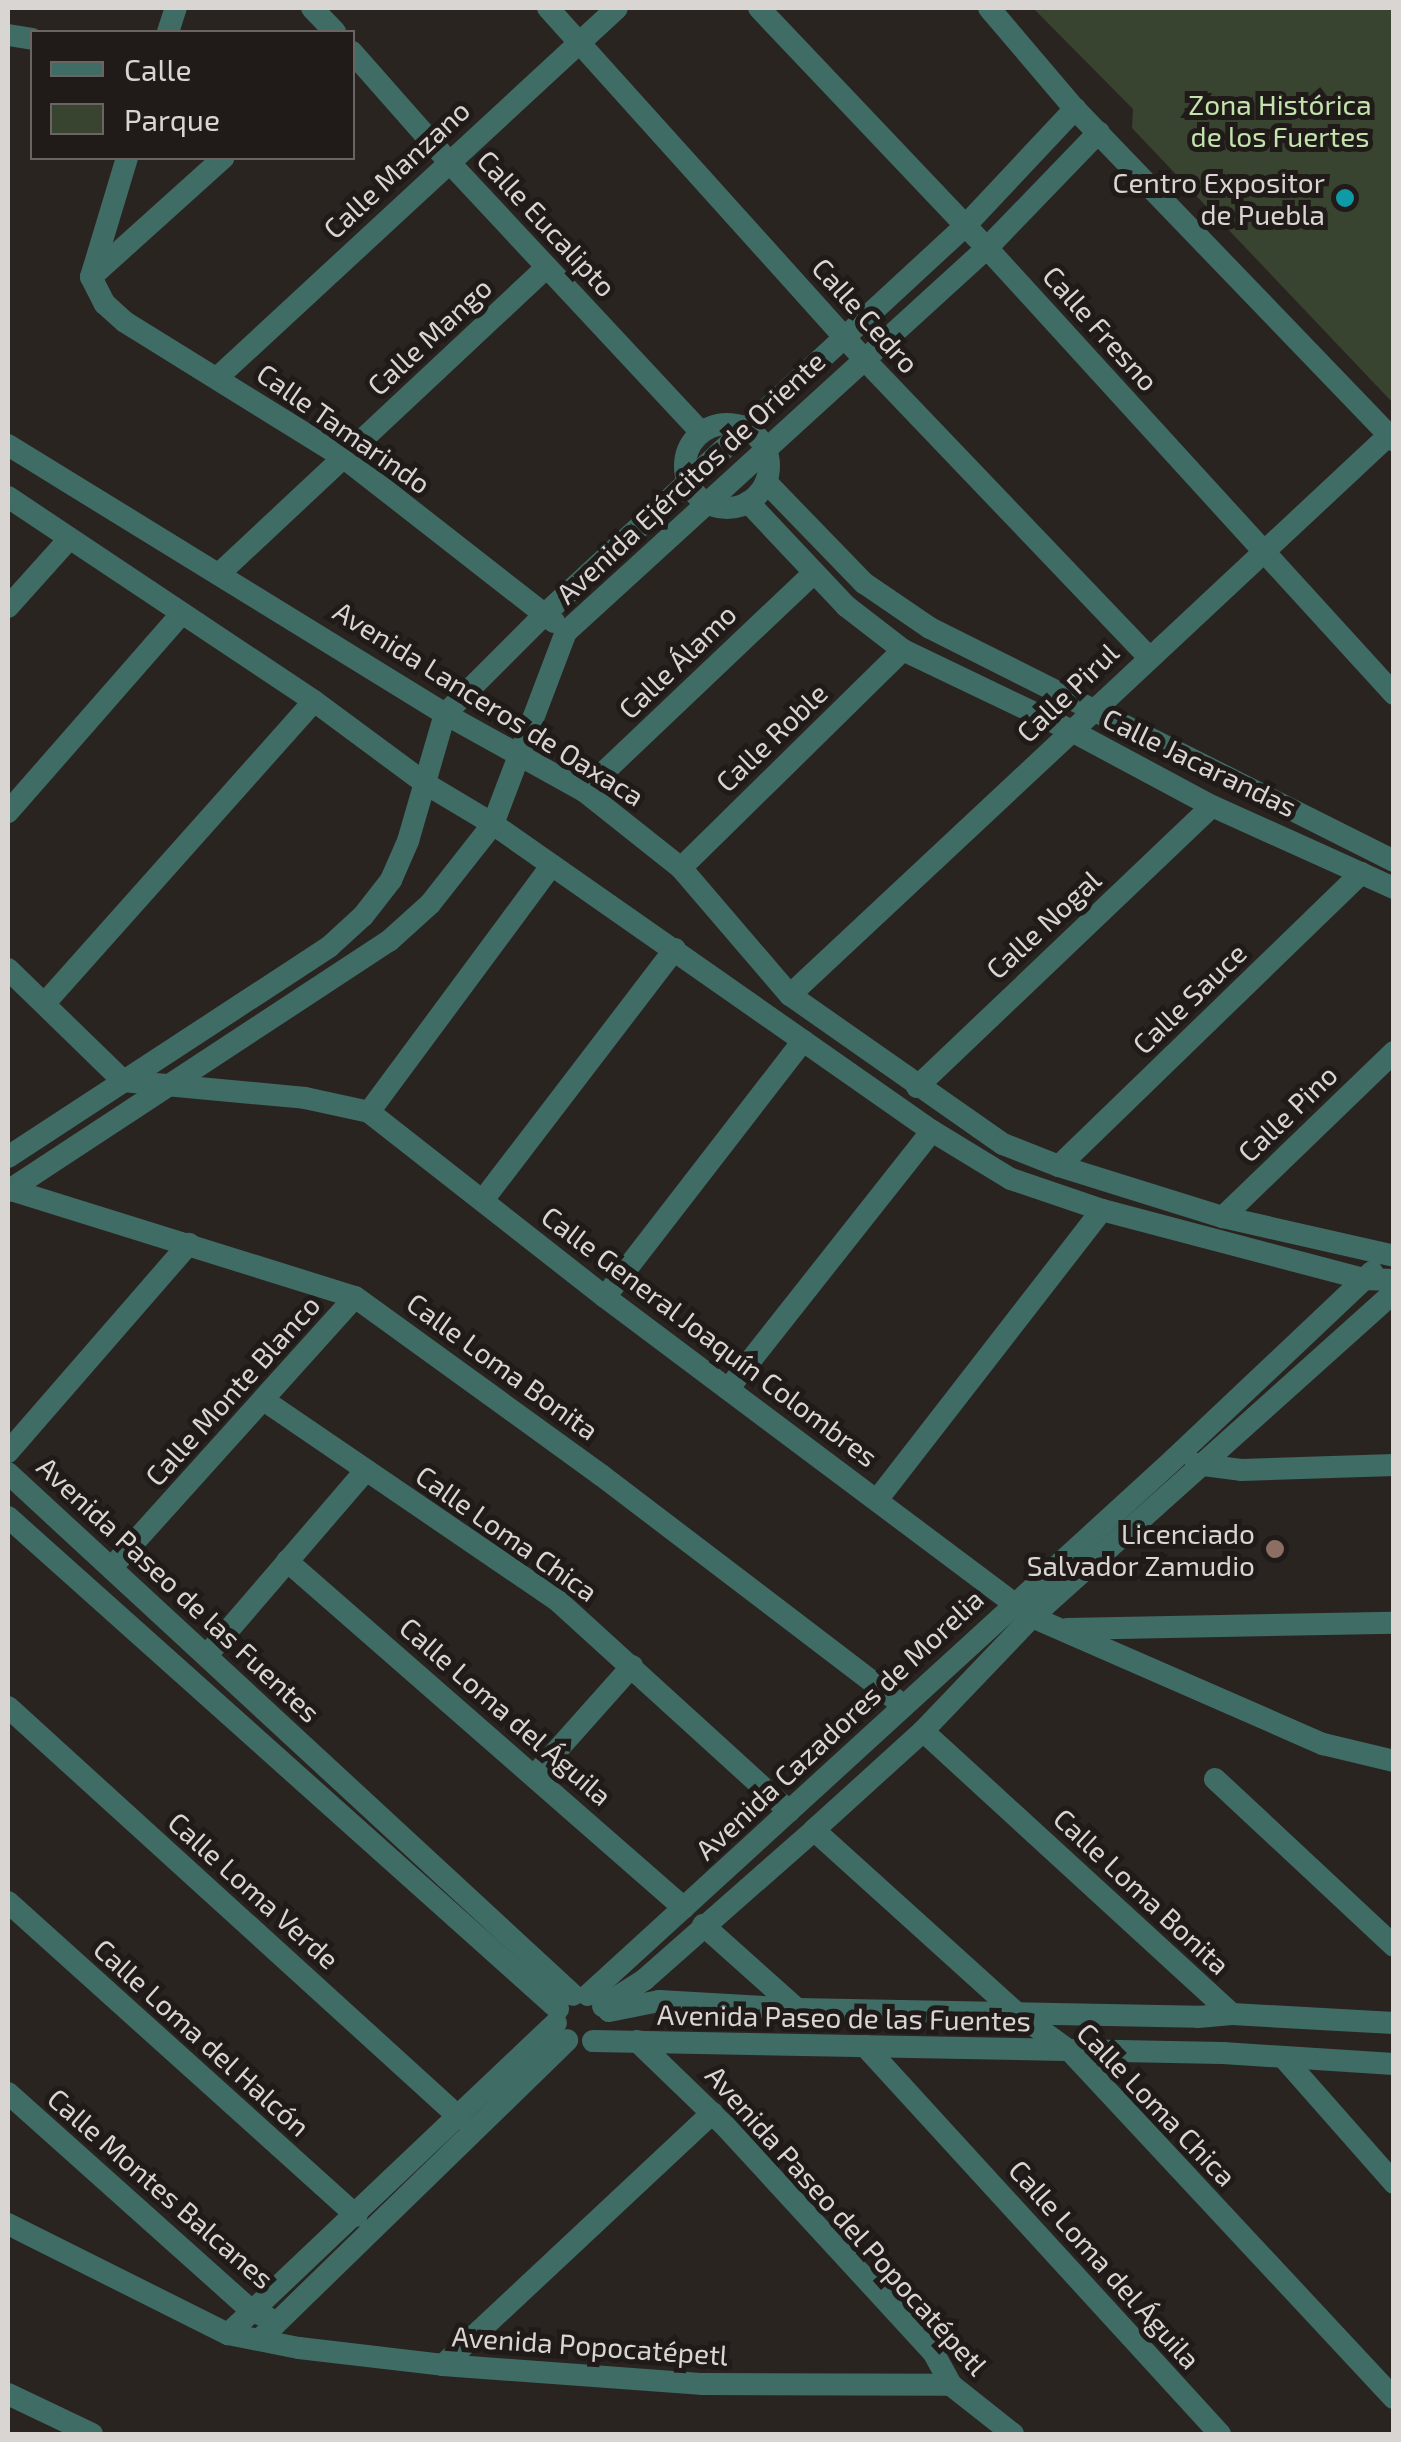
<!DOCTYPE html>
<meta charset="utf-8">
<style>
body{margin:0}
#map{position:relative;width:1401px;height:2442px;overflow:hidden;background:#2a2421;font-family:"Exo 2",sans-serif}
div>[style]{position:absolute}
.green>*{inset:0;background:#384430}
.minor>*{height:22px;margin:-11px;padding:0 11px;transform-origin:11px;border-radius:11px;background:#406c66}
.minor>.ring{margin:-11px;padding:0;box-sizing:content-box;background:none;border:22px solid #406c66;border-radius:50%}
.dots>*{width:28px;height:28px;translate:-50% -50%;box-sizing:border-box;border:5px solid #201b18;border-radius:50%}
span{translate:-50% -50%;white-space:nowrap;text-align:center;line-height:1.15;-webkit-text-stroke:10px #201b18;paint-order:stroke}
.park-label{font-size:28px;color:#c3e3ad}
.street-label{font-size:28px;color:#d9d5d3}
.poi-label{font-size:28px;color:#d9d5d3}
.right{translate:-100% -50%;text-align:right}
.frame{position:absolute;inset:0;border:10px solid #d9d5d3;pointer-events:none}
.legend{position:absolute;left:30px;top:30px;width:325px;height:130px;box-sizing:border-box;background:#201b18;border:2px solid #6a6563;margin:0;padding:12px 18px;list-style:none;font-size:30px;color:#d9d5d3}
.legend li{display:flex;align-items:center;gap:20px;height:50px}
.legend b{width:50px;border:2px solid #6a6563}
</style>
<div id="map">
<div class="green">
<div style="clip-path:polygon(1033px 8px,1393px 8px,1393px 403px,1132px 128px,1133px 109px)"></div>
</div>
<div class="minor">
<div style="left:312px;top:8px;width:33px;rotate:46deg"></div>
<div style="left:548px;top:8px;width:471px;rotate:48deg"></div>
<div style="left:863px;top:358px;width:412px;rotate:46.3deg"></div>
<div style="left:759px;top:8px;width:331px;rotate:46.5deg"></div>
<div style="left:987px;top:248px;width:604px;rotate:47.62deg"></div>
<div style="left:989px;top:8px;width:133px;rotate:49.6deg"></div>
<div style="left:1075px;top:109px;width:460px;rotate:46.1deg"></div>
<div style="left:168px;top:32px;width:25px;rotate:-72deg"></div>
<div style="left:8px;top:35px;width:24px;rotate:9deg"></div>
<div style="left:352px;top:52px;width:145px;rotate:48.6deg"></div>
<div style="left:448px;top:161px;width:371px;rotate:47deg"></div>
<div style="left:91px;top:277px;width:30px;rotate:63deg"></div>
<div style="left:105px;top:304px;width:27px;rotate:42deg"></div>
<div style="left:125px;top:322px;width:256px;rotate:31.8deg"></div>
<div style="left:343px;top:457px;width:268px;rotate:38deg"></div>
<div style="left:91px;top:277px;width:178px;rotate:-42deg"></div>
<div style="left:91px;top:277px;width:124px;rotate:-73.2deg"></div>
<div style="left:218px;top:377px;width:543px;rotate:-42.76deg"></div>
<div class="ring" style="left:685px;top:424px;width:62px;height:62px"></div>
<div style="left:8px;top:445px;width:513px;rotate:31.61deg"></div>
<div style="left:445px;top:714px;width:159px;rotate:29deg"></div>
<div style="left:584px;top:791px;width:124px;rotate:38.4deg"></div>
<div style="left:681px;top:868px;width:167px;rotate:49.4deg"></div>
<div style="left:790px;top:995px;width:260px;rotate:35deg"></div>
<div style="left:1003px;top:1144px;width:60px;rotate:21.4deg"></div>
<div style="left:1059px;top:1166px;width:172px;rotate:17.3deg"></div>
<div style="left:1223px;top:1217px;width:175px;rotate:12.8deg"></div>
<div style="left:766px;top:482px;width:141px;rotate:45.9deg"></div>
<div style="left:864px;top:583px;width:80px;rotate:34.3deg"></div>
<div style="left:930px;top:628px;width:519px;rotate:26.66deg"></div>
<div style="left:8px;top:497px;width:368px;rotate:33.7deg"></div>
<div style="left:314px;top:701px;width:139px;rotate:36.5deg"></div>
<div style="left:426px;top:784px;width:78px;rotate:30.8deg"></div>
<div style="left:493px;top:824px;width:536px;rotate:34.97deg"></div>
<div style="left:932px;top:1131px;width:92px;rotate:31.3deg"></div>
<div style="left:1011px;top:1179px;width:96px;rotate:18.8deg"></div>
<div style="left:1102px;top:1210px;width:270px;rotate:14.8deg"></div>
<div style="left:1363px;top:1279px;width:31px;rotate:2deg"></div>
<div style="left:748px;top:502px;width:143px;rotate:46.7deg"></div>
<div style="left:846px;top:606px;width:72px;rotate:37.7deg"></div>
<div style="left:903px;top:650px;width:185px;rotate:25.6deg"></div>
<div style="left:1070px;top:730px;width:161px;rotate:28.2deg"></div>
<div style="left:1212px;top:806px;width:200px;rotate:24.3deg"></div>
<div style="left:221px;top:572px;width:446px;rotate:-43.1deg"></div>
<div style="left:8px;top:607px;width:91px;rotate:-48.1deg"></div>
<div style="left:584px;top:791px;width:315px;rotate:-43.5deg"></div>
<div style="left:8px;top:812px;width:264px;rotate:-48.8deg"></div>
<div style="left:681px;top:868px;width:311px;rotate:-44.5deg"></div>
<div style="left:8px;top:969px;width:161px;rotate:44.2deg"></div>
<div style="left:123px;top:1081px;width:183px;rotate:5.3deg"></div>
<div style="left:305px;top:1098px;width:66px;rotate:12.3deg"></div>
<div style="left:369px;top:1112px;width:300px;rotate:38.1deg"></div>
<div style="left:605px;top:1297px;width:534px;rotate:36.85deg"></div>
<div style="left:1032px;top:1617px;width:318px;rotate:23.6deg"></div>
<div style="left:1323px;top:1744px;width:73px;rotate:13.5deg"></div>
<div style="left:790px;top:995px;width:819px;rotate:-43.07deg"></div>
<div style="left:45px;top:1003px;width:404px;rotate:-48.3deg"></div>
<div style="left:917px;top:1087px;width:407px;rotate:-43.6deg"></div>
<div style="left:369px;top:1112px;width:307px;rotate:-53.5deg"></div>
<div style="left:8px;top:1157px;width:384px;rotate:-33.2deg"></div>
<div style="left:329px;top:947px;width:46px;rotate:-42.4deg"></div>
<div style="left:363px;top:916px;width:46px;rotate:-52.1deg"></div>
<div style="left:391px;top:880px;width:43px;rotate:-66.4deg"></div>
<div style="left:408px;top:841px;width:132px;rotate:-73.8deg"></div>
<div style="left:445px;top:714px;width:141px;rotate:-45deg"></div>
<div style="left:545px;top:614px;width:572px;rotate:-42.73deg"></div>
<div style="left:965px;top:226px;width:161px;rotate:-46.8deg"></div>
<div style="left:1059px;top:1166px;width:421px;rotate:-44.1deg"></div>
<div style="left:8px;top:1189px;width:363px;rotate:17.3deg"></div>
<div style="left:355px;top:1297px;width:304px;rotate:35.9deg"></div>
<div style="left:601px;top:1475px;width:381px;rotate:37.3deg"></div>
<div style="left:8px;top:1191px;width:456px;rotate:-33.3deg"></div>
<div style="left:389px;top:941px;width:55px;rotate:-42.1deg"></div>
<div style="left:430px;top:904px;width:102px;rotate:-51.8deg"></div>
<div style="left:493px;top:824px;width:205px;rotate:-69.2deg"></div>
<div style="left:566px;top:632px;width:570px;rotate:-42.37deg"></div>
<div style="left:987px;top:248px;width:161px;rotate:-46deg"></div>
<div style="left:483px;top:1200px;width:316px;rotate:-52.6deg"></div>
<div style="left:1223px;top:1217px;width:238px;rotate:-44deg"></div>
<div style="left:605px;top:1297px;width:324px;rotate:-52.3deg"></div>
<div style="left:728px;top:1389px;width:329px;rotate:-51.7deg"></div>
<div style="left:265px;top:1401px;width:353px;rotate:34.3deg"></div>
<div style="left:557px;top:1600px;width:314px;rotate:42.3deg"></div>
<div style="left:8px;top:1452px;width:276px;rotate:-49deg"></div>
<div style="left:1196px;top:1464px;width:45px;rotate:7.6deg"></div>
<div style="left:1241px;top:1470px;width:153px;rotate:-1.9deg"></div>
<div style="left:8px;top:1473px;width:769px;rotate:42.73deg"></div>
<div style="left:877px;top:1500px;width:367px;rotate:-52.2deg"></div>
<div style="left:8px;top:1517px;width:738px;rotate:41.81deg"></div>
<div style="left:287px;top:1561px;width:527px;rotate:41.16deg"></div>
<div style="left:112px;top:1567px;width:363px;rotate:-48deg"></div>
<div style="left:1067px;top:1629px;width:327px;rotate:-1.1deg"></div>
<div style="left:207px;top:1655px;width:244px;rotate:-49.3deg"></div>
<div style="left:8px;top:1707px;width:611px;rotate:42.28deg"></div>
<div style="left:923px;top:1731px;width:419px;rotate:42.5deg"></div>
<div style="left:535px;top:1775px;width:146px;rotate:-48.3deg"></div>
<div style="left:1215px;top:1779px;width:245px;rotate:43deg"></div>
<div style="left:814px;top:1830px;width:270px;rotate:42.1deg"></div>
<div style="left:1014px;top:2011px;width:70px;rotate:35.7deg"></div>
<div style="left:1071px;top:2052px;width:473px;rotate:47deg"></div>
<div style="left:8px;top:1902px;width:469px;rotate:42deg"></div>
<div style="left:703px;top:1925px;width:126px;rotate:41.8deg"></div>
<div style="left:588px;top:1995px;width:793px;rotate:-42.44deg"></div>
<div style="left:1173px;top:1460px;width:274px;rotate:-43.4deg"></div>
<div style="left:603px;top:2006px;width:49px;rotate:-32.4deg"></div>
<div style="left:644px;top:1980px;width:227px;rotate:-41.4deg"></div>
<div style="left:814px;top:1830px;width:147px;rotate:-42.2deg"></div>
<div style="left:923px;top:1731px;width:158px;rotate:-46.3deg"></div>
<div style="left:1032px;top:1617px;width:486px;rotate:-41.9deg"></div>
<div style="left:609px;top:2011px;width:51px;rotate:-11.3deg"></div>
<div style="left:659px;top:2001px;width:138px;rotate:3.3deg"></div>
<div style="left:797px;top:2009px;width:401px;rotate:1.1deg"></div>
<div style="left:1198px;top:2017px;width:34px;rotate:-5deg"></div>
<div style="left:1232px;top:2014px;width:162px;rotate:3.2deg"></div>
<div style="left:593px;top:2041px;width:630px;rotate:1.09deg"></div>
<div style="left:1223px;top:2053px;width:171px;rotate:3.7deg"></div>
<div style="left:637px;top:2041px;width:124px;rotate:44deg"></div>
<div style="left:726px;top:2127px;width:306px;rotate:47.4deg"></div>
<div style="left:933px;top:2352px;width:38px;rotate:61deg"></div>
<div style="left:951px;top:2385px;width:79px;rotate:38.3deg"></div>
<div style="left:865px;top:2046px;width:526px;rotate:47.54deg"></div>
<div style="left:1283px;top:2057px;width:168px;rotate:48.6deg"></div>
<div style="left:8px;top:2093px;width:327px;rotate:41.8deg"></div>
<div style="left:252px;top:2311px;width:16px;rotate:22deg"></div>
<div style="left:8px;top:2224px;width:246px;rotate:26.6deg"></div>
<div style="left:228px;top:2334px;width:72px;rotate:11.2deg"></div>
<div style="left:299px;top:2348px;width:145px;rotate:6.7deg"></div>
<div style="left:443px;top:2365px;width:261px;rotate:4.2deg"></div>
<div style="left:703px;top:2384px;width:248px;rotate:0.2deg"></div>
<div style="left:228px;top:2334px;width:452px;rotate:-43.5deg"></div>
<div style="left:259px;top:2340px;width:430px;rotate:-44.2deg"></div>
<div style="left:443px;top:2365px;width:369px;rotate:-43.1deg"></div>
<div style="left:8px;top:2394px;width:93px;rotate:25.5deg"></div>
</div>
<div class="dots">
<div style="left:1345px;top:198px;background:#0f9aa8"></div>
<div style="left:1275px;top:1549px;background:#8d6e63"></div>
</div>
<div class="park-label">
<span style="left:1280px;top:120px">Zona Histórica<br>de los Fuertes</span>
</div>
<div class="street-label">
<span style="left:396px;top:169px;rotate:-43deg">Calle Manzano</span>
<span style="left:547px;top:223px;rotate:47deg">Calle Eucalipto</span>
<span style="left:866px;top:315px;rotate:48deg">Calle Cedro</span>
<span style="left:1101px;top:328px;rotate:48deg">Calle Fresno</span>
<span style="left:429px;top:336px;rotate:-43deg">Calle Mango</span>
<span style="left:344px;top:428px;rotate:35deg">Calle Tamarindo</span>
<span style="left:690px;top:477px;rotate:-43deg">Avenida Ejércitos de Oriente</span>
<span style="left:677px;top:661px;rotate:-44deg">Calle Álamo</span>
<span style="left:1067px;top:692px;rotate:-44deg">Calle Pirul</span>
<span style="left:489px;top:703px;rotate:32deg">Avenida Lanceros de Oaxaca</span>
<span style="left:771px;top:737px;rotate:-44deg">Calle Roble</span>
<span style="left:1200px;top:762px;rotate:26deg">Calle Jacarandas</span>
<span style="left:1043px;top:924px;rotate:-43deg">Calle Nogal</span>
<span style="left:1189px;top:998px;rotate:-44deg">Calle Sauce</span>
<span style="left:1287px;top:1113px;rotate:-44deg">Calle Pino</span>
<span style="left:710px;top:1336px;rotate:37deg">Calle General Joaquín Colombres</span>
<span style="left:503px;top:1366px;rotate:36deg">Calle Loma Bonita</span>
<span style="left:232px;top:1390px;rotate:-48deg">Calle Monte Blanco</span>
<span style="left:507px;top:1533px;rotate:35deg">Calle Loma Chica</span>
<span style="left:179px;top:1589px;rotate:43deg">Avenida Paseo de las Fuentes</span>
<span style="left:506px;top:1711px;rotate:41deg">Calle Loma del Águila</span>
<span style="left:839px;top:1724px;rotate:-43deg">Avenida Cazadores de Morelia</span>
<span style="left:254px;top:1890px;rotate:42deg">Calle Loma Verde</span>
<span style="left:1142px;top:1891px;rotate:43deg">Calle Loma Bonita</span>
<span style="left:844px;top:2017px;rotate:1deg">Avenida Paseo de las Fuentes</span>
<span style="left:202px;top:2037px;rotate:42deg">Calle Loma del Halcón</span>
<span style="left:1157px;top:2104px;rotate:46deg">Calle Loma Chica</span>
<span style="left:161px;top:2188px;rotate:41deg">Calle Montes Balcanes</span>
<span style="left:847px;top:2220px;rotate:48deg">Avenida Paseo del Popocatépetl</span>
<span style="left:1105px;top:2264px;rotate:48deg">Calle Loma del Águila</span>
<span style="left:590px;top:2345px;rotate:4deg">Avenida Popocatépetl</span>
</div>
<div class="poi-label">
<span class="right" style="left:1325px;top:198px">Centro Expositor<br>de Puebla</span>
<span class="right" style="left:1255px;top:1549px">Licenciado<br>Salvador Zamudio</span>
</div>
<div class="frame"></div>
<ul class="legend">
<li><b style="height:12px;background:#406c66"></b>Calle</li>
<li><b style="height:28px;background:#384430"></b>Parque</li>
</ul>
</div>
